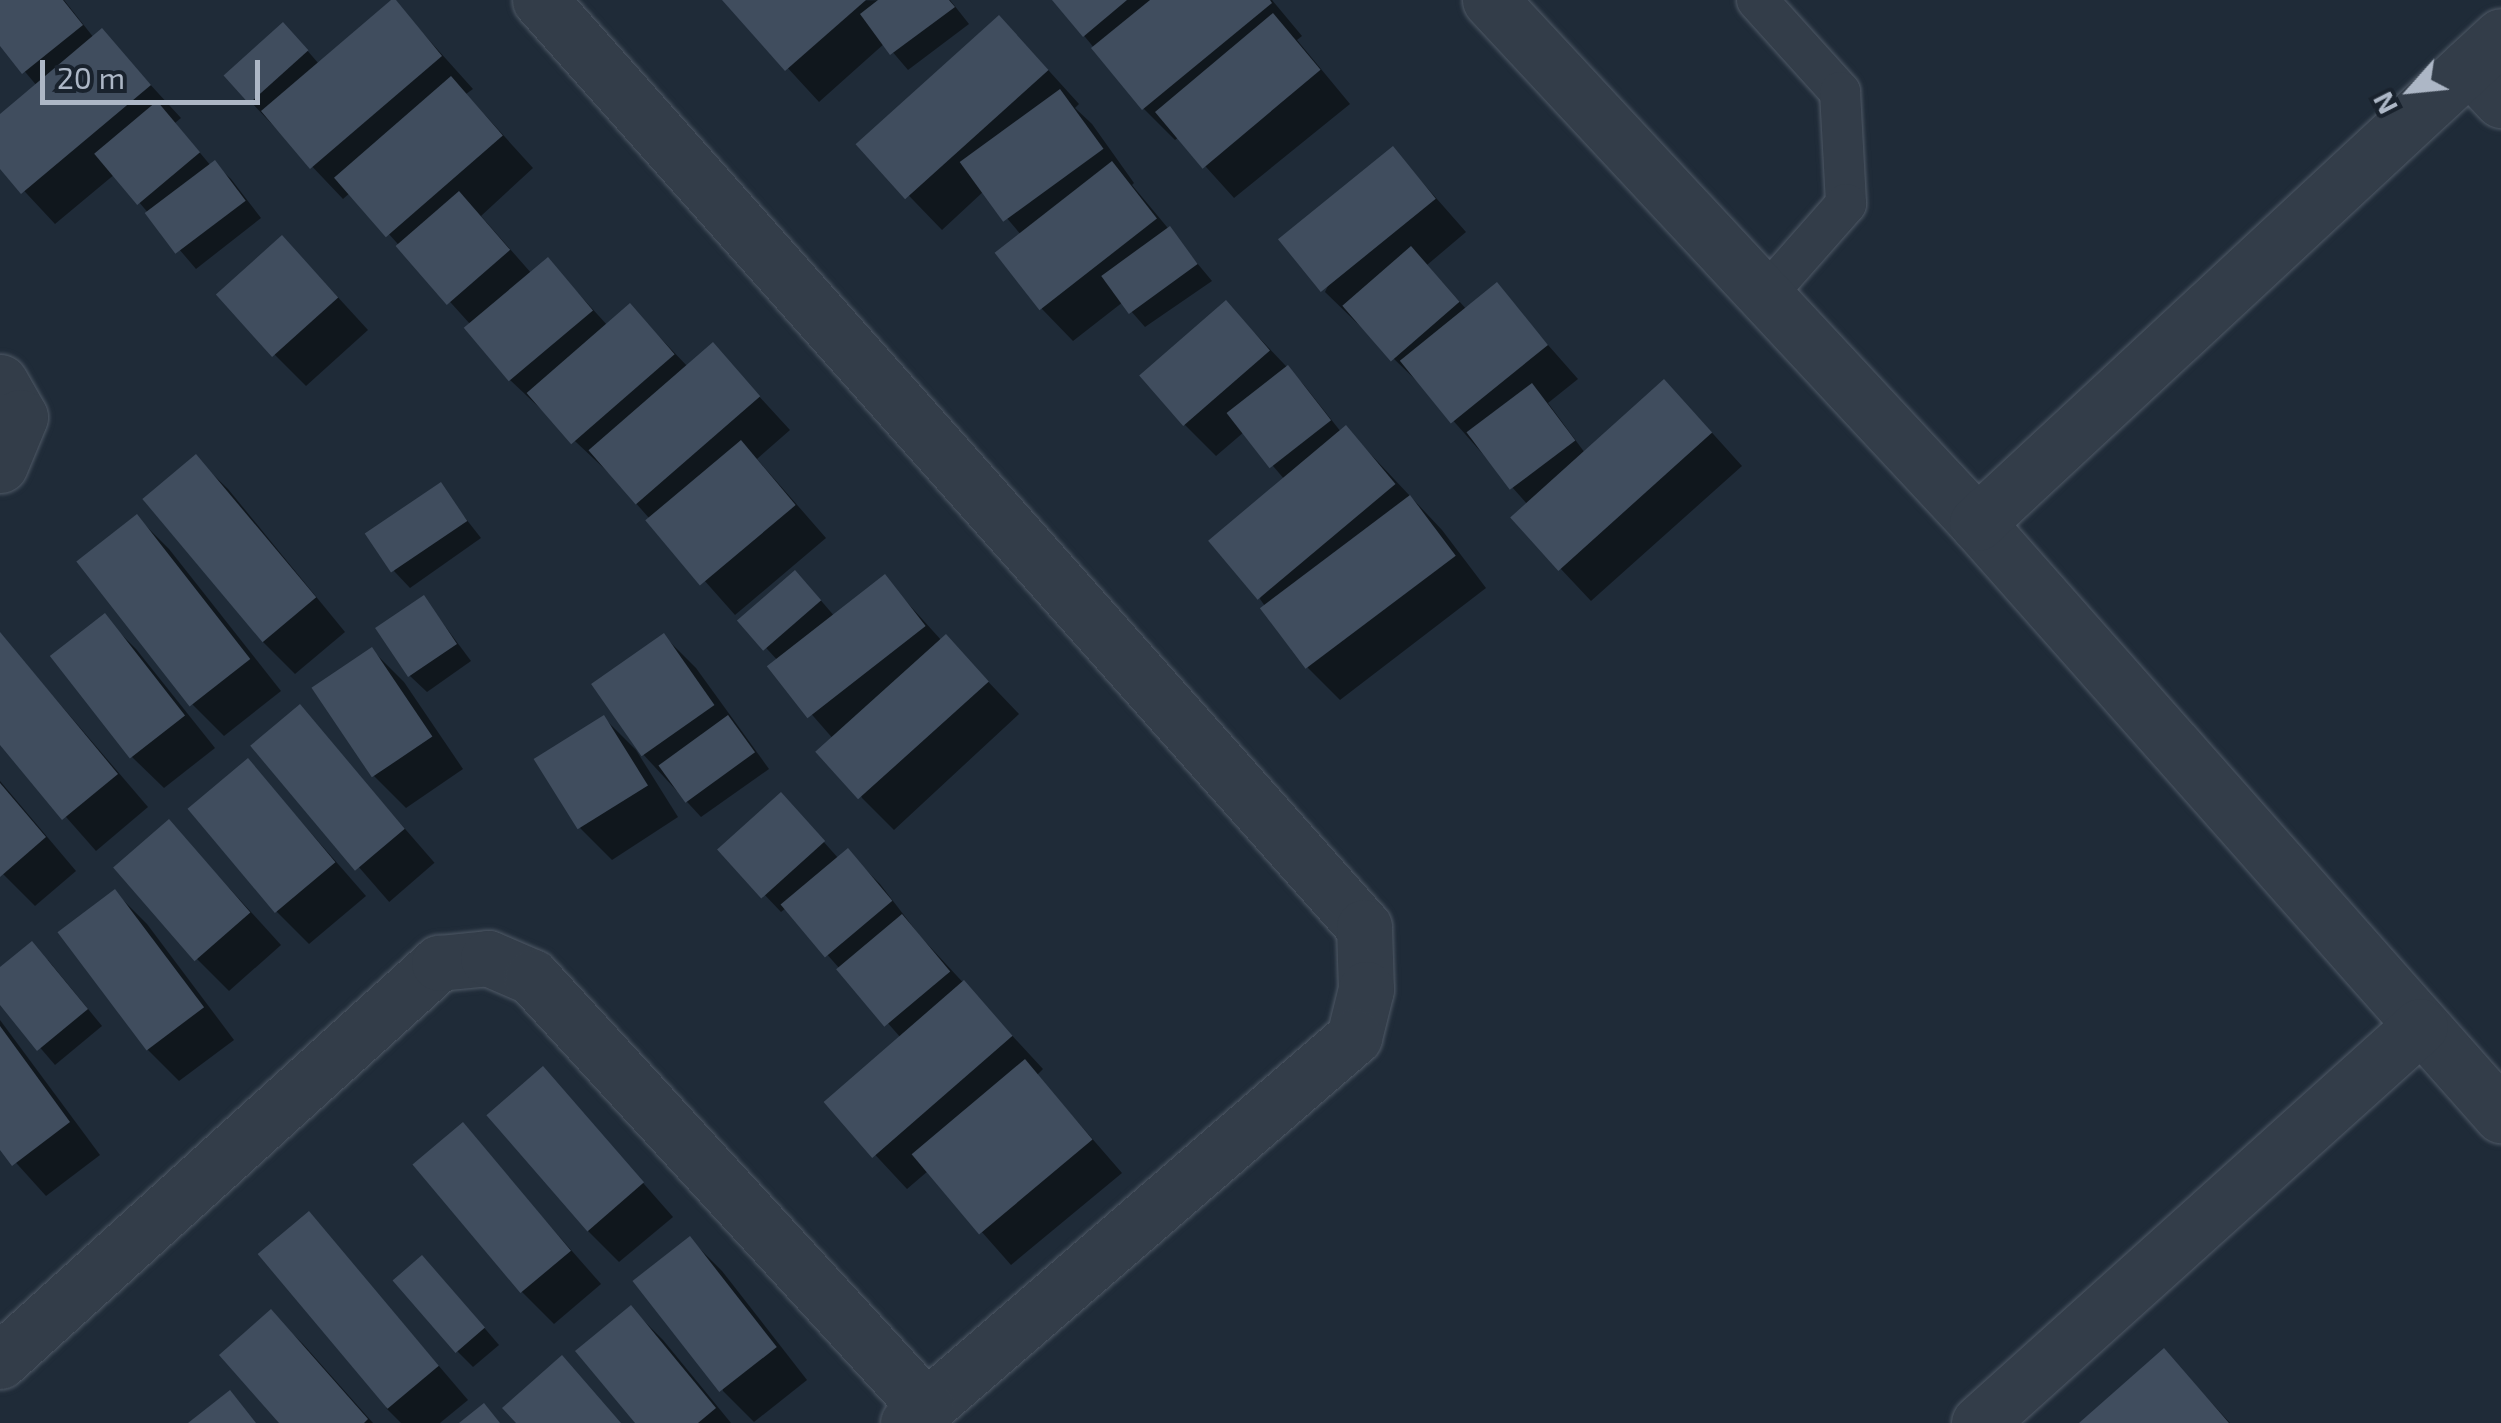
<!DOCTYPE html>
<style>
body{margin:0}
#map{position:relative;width:2501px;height:1423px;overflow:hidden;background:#1f2b38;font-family:"Exo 2",sans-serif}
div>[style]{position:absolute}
.shadow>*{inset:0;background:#0007;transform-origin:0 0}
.building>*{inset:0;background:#404d5e;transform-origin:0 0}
.roads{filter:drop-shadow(0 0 2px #505a67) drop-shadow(0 0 2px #505a67)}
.service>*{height:40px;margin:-20px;padding:0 20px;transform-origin:20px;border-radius:20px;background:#333d49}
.minor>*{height:55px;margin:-27.5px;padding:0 27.5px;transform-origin:27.5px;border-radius:27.5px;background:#333d49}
span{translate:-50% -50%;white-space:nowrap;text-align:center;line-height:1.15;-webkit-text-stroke:9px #19222d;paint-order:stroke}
.north{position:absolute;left:2361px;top:40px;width:100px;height:100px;-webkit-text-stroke:8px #19222d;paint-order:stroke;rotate:243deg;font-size:28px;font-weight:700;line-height:40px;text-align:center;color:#adb7c6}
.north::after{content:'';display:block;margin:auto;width:35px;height:45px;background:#adb7c6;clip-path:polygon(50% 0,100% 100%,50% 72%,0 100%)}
.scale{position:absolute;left:40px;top:60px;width:220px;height:45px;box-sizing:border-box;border:5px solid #adb7c6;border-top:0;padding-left:12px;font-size:30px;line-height:35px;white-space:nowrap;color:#adb7c6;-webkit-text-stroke:8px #19222d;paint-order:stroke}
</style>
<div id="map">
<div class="shadow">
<div style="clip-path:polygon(0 0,64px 0,94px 38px,102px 32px,181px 118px,175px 123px,211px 166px,214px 163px,231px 179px,261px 218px,196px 269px,115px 174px,55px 224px,0 165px,0 117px,37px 86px,0 42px)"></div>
<div style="clip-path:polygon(950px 0,969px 24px,908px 70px,885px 43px,819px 102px,726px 1px)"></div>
<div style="clip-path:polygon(1055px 0,1272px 0,1302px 36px,1297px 40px,1350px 104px,1234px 198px,1179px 137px,1175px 140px,1143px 108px)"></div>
<div style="clip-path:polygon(394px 1px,473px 89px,466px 94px,533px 168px,481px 216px,532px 274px,548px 260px,608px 326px,630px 306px,688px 367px,713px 346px,790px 430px,757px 459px,826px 538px,735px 615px,610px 474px,510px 380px,470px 324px,351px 192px,343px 199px,251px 102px,299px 41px,319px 64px)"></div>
<div style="clip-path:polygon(1031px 51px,1079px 104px,1075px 108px,1092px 124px,1134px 183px,1132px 185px,1212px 281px,1145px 327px,1123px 302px,1073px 341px,1042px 309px,1022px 236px,984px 191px,942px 230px,861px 146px)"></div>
<div style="clip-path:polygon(1393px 149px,1466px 232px,1427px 265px,1467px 310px,1496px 286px,1578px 379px,1548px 403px,1585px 453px,1696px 415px,1742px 466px,1591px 601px,1513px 518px,1528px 505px,1426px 390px,1325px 292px)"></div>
<div style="clip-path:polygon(313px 270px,368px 330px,306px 386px,274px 354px)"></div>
<div style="clip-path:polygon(1226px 303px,1304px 385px,1341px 432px,1346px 428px,1442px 530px,1486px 588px,1340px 700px,1308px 668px,1260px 599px,1285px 480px,1244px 432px,1216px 456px,1184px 424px)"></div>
<div style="clip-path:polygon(196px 458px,228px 489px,345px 632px,295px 674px,263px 642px)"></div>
<div style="clip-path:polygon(440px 486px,481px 538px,410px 588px,394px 571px)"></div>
<div style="clip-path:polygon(137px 517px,169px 549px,281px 691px,224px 736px,192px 704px)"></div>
<div style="clip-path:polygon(885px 578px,942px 641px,977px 670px,1019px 714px,894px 830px,862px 798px,835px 741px,772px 669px,780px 663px,742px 622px,811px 589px,836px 618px)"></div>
<div style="clip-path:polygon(424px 598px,471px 661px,427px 692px,410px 676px)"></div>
<div style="clip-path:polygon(104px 617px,136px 649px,215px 748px,164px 788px,132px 757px,53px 657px)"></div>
<div style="clip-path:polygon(0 634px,148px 807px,96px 851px,0 742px)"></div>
<div style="clip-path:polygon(664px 636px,696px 668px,769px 769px,701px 817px,641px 752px)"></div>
<div style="clip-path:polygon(372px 650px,404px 682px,463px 769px,406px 808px,374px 776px)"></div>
<div style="left:300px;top:708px;width:205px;height:60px;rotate:49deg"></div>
<div style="clip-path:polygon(604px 718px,636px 750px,678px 817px,612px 860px,580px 828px)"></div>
<div style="clip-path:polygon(248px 761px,366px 896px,309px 944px,277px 912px)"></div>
<div style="clip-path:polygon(0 781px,76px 871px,35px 906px,0 871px)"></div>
<div style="clip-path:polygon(797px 812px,839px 859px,848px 852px,880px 884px,920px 936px,1043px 1069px,1037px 1075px,1122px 1173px,1011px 1265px,928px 1171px,907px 1189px,827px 1103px,901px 1038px,786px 908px,781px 912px,722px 850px)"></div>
<div style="clip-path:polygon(169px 822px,281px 945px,229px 991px,197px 959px)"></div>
<div style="clip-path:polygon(115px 892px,147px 924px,234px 1040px,179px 1081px,147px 1049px,61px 933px)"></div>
<div style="clip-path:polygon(48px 960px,102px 1026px,55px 1065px,0 1001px,0 970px)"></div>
<div style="clip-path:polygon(0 1020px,100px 1155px,46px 1196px,0 1145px)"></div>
<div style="clip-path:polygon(543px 1069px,673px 1217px,619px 1262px,587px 1230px)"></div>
<div style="clip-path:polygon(462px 1126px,601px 1284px,554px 1324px,522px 1292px)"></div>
<div style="clip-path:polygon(309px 1214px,468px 1400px,440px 1423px,401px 1423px,387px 1409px)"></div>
<div style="clip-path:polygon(690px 1239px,722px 1271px,807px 1380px,754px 1422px,723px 1391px)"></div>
<div style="clip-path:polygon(438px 1274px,499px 1345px,473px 1367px,457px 1351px)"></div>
<div style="clip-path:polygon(631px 1308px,663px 1340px,731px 1423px,638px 1423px)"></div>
<div style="clip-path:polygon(271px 1313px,303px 1344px,373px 1423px,282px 1423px)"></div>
<div style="clip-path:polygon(2164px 1351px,2230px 1423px,2083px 1423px)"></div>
</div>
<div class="building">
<div style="clip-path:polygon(0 0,63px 0,83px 25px,22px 74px,0 46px)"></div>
<div style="clip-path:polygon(391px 0,396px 0,442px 56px,310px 169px,261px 111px)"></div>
<div style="clip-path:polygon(722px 0,866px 0,785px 71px)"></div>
<div style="clip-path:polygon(878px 0,949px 0,955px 7px,890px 55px,860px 14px)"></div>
<div style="clip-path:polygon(1052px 0,1127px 0,1083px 37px)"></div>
<div style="clip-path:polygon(1150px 0,1270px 0,1272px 3px,1142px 110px,1091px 48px)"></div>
<div style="left:1273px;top:13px;width:74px;height:154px;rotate:50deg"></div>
<div style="left:999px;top:15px;width:74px;height:193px;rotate:48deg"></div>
<div style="left:283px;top:22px;width:38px;height:80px;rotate:48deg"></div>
<div style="clip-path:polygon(102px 28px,151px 85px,21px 194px,0 169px,0 114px)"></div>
<div style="left:451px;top:76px;width:79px;height:155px;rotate:49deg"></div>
<div style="left:1060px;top:89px;width:74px;height:124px;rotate:54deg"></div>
<div style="left:157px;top:101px;width:67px;height:82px;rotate:50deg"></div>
<div style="left:1393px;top:146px;width:68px;height:148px;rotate:51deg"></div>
<div style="left:215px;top:160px;width:51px;height:88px;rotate:53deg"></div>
<div style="left:1112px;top:161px;width:73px;height:149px;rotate:52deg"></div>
<div style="left:459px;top:191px;width:78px;height:84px;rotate:49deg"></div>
<div style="left:1170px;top:226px;width:47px;height:85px;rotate:54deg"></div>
<div style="left:282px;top:235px;width:84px;height:89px;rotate:48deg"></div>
<div style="left:1411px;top:246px;width:74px;height:91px;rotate:49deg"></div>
<div style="left:548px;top:257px;width:70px;height:110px;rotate:50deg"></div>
<div style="left:1497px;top:282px;width:81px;height:125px;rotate:51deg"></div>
<div style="left:1226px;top:300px;width:67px;height:115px;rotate:49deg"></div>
<div style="left:630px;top:303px;width:68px;height:137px;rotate:49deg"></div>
<div style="left:713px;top:342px;width:72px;height:165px;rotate:49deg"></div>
<div style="left:1288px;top:365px;width:70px;height:78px;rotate:52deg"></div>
<div style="left:1664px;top:379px;width:72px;height:207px;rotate:48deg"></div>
<div style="left:1532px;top:383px;width:72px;height:82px;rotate:53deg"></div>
<div style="left:1346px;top:425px;width:77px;height:180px;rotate:50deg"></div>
<div style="left:741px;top:440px;width:85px;height:125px;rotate:50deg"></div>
<div style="left:196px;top:454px;width:187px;height:70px;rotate:50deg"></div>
<div style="left:441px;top:482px;width:47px;height:92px;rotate:56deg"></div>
<div style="left:1410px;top:495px;width:76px;height:188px;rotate:53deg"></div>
<div style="left:137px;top:514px;width:184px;height:77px;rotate:52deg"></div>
<div style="left:795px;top:570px;width:40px;height:77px;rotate:49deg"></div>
<div style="left:885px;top:574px;width:66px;height:150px;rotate:52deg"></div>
<div style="left:424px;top:595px;width:59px;height:59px;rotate:56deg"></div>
<div style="left:105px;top:613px;width:130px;height:70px;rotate:52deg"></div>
<div style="clip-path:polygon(0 632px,118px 774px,62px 820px,0 745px)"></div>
<div style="left:664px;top:633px;width:88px;height:89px;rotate:55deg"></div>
<div style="left:946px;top:634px;width:64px;height:176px;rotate:48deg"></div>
<div style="left:372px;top:647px;width:108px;height:73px;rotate:56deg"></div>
<div style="left:300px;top:704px;width:163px;height:65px;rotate:50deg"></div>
<div style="left:604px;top:715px;width:83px;height:83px;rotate:58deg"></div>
<div style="left:728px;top:715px;width:46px;height:86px;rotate:54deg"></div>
<div style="left:248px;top:758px;width:136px;height:79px;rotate:50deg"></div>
<div style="clip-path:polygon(0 783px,46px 837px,0 877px)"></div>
<div style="left:781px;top:792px;width:66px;height:86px;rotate:48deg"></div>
<div style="left:169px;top:819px;width:124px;height:74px;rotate:49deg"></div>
<div style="left:848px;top:848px;width:69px;height:88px;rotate:50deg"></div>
<div style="left:115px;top:889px;width:148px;height:72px;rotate:53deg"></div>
<div style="left:902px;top:914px;width:75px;height:86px;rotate:50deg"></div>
<div style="clip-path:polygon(32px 941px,88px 1009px,37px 1051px,0 1005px,0 967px)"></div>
<div style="left:964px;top:980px;width:74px;height:186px;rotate:49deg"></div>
<div style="clip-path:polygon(0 1026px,70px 1122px,12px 1166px,0 1150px)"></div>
<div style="left:1025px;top:1059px;width:105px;height:148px;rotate:50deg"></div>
<div style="left:543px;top:1066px;width:154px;height:75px;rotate:49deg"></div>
<div style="left:463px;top:1122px;width:168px;height:66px;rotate:50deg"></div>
<div style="left:309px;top:1211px;width:202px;height:67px;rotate:50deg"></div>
<div style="left:690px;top:1236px;width:141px;height:73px;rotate:52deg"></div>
<div style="left:422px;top:1255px;width:96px;height:39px;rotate:49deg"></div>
<div style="clip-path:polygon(631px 1305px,716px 1408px,698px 1423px,635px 1423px,575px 1351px)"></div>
<div style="clip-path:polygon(271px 1309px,368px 1419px,364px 1423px,279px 1423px,219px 1355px)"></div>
<div style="clip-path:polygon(2164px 1348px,2229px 1423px,2079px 1423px)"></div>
<div style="clip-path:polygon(562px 1355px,621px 1423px,516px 1423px,502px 1408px)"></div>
<div style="clip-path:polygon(230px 1390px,256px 1423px,188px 1423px)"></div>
<div style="clip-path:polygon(484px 1403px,500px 1423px,459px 1423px)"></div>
</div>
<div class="roads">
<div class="service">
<div style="left:1757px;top:0;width:124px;rotate:47.9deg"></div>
<div style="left:1840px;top:92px;width:112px;rotate:86.9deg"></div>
<div style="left:1846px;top:204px;width:123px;rotate:131.4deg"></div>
</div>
<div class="minor">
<div style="left:540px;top:0;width:1240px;rotate:48.37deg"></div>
<div style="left:1364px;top:927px;width:62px;rotate:88.2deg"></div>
<div style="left:1366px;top:989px;width:49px;rotate:104deg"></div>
<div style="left:1354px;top:1037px;width:590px;rotate:139.12deg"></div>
<div style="left:1490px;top:0;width:715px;rotate:47.04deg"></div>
<div style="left:1977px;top:523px;width:791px;rotate:48.49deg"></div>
<div style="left:2469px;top:66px;width:47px;rotate:46.7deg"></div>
<div style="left:0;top:382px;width:40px;rotate:60.3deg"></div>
<div style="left:20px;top:417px;width:52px;rotate:112.6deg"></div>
<div style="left:1977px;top:523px;width:715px;rotate:-42.9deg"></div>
<div style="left:0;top:1361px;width:593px;rotate:-42.2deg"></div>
<div style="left:439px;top:963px;width:49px;rotate:-5.8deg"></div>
<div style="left:488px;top:958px;width:48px;rotate:23.4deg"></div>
<div style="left:532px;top:977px;width:583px;rotate:47.5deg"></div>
<div style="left:1979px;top:1423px;width:593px;rotate:-41.99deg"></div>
</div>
</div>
<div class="north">N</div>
<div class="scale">20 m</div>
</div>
